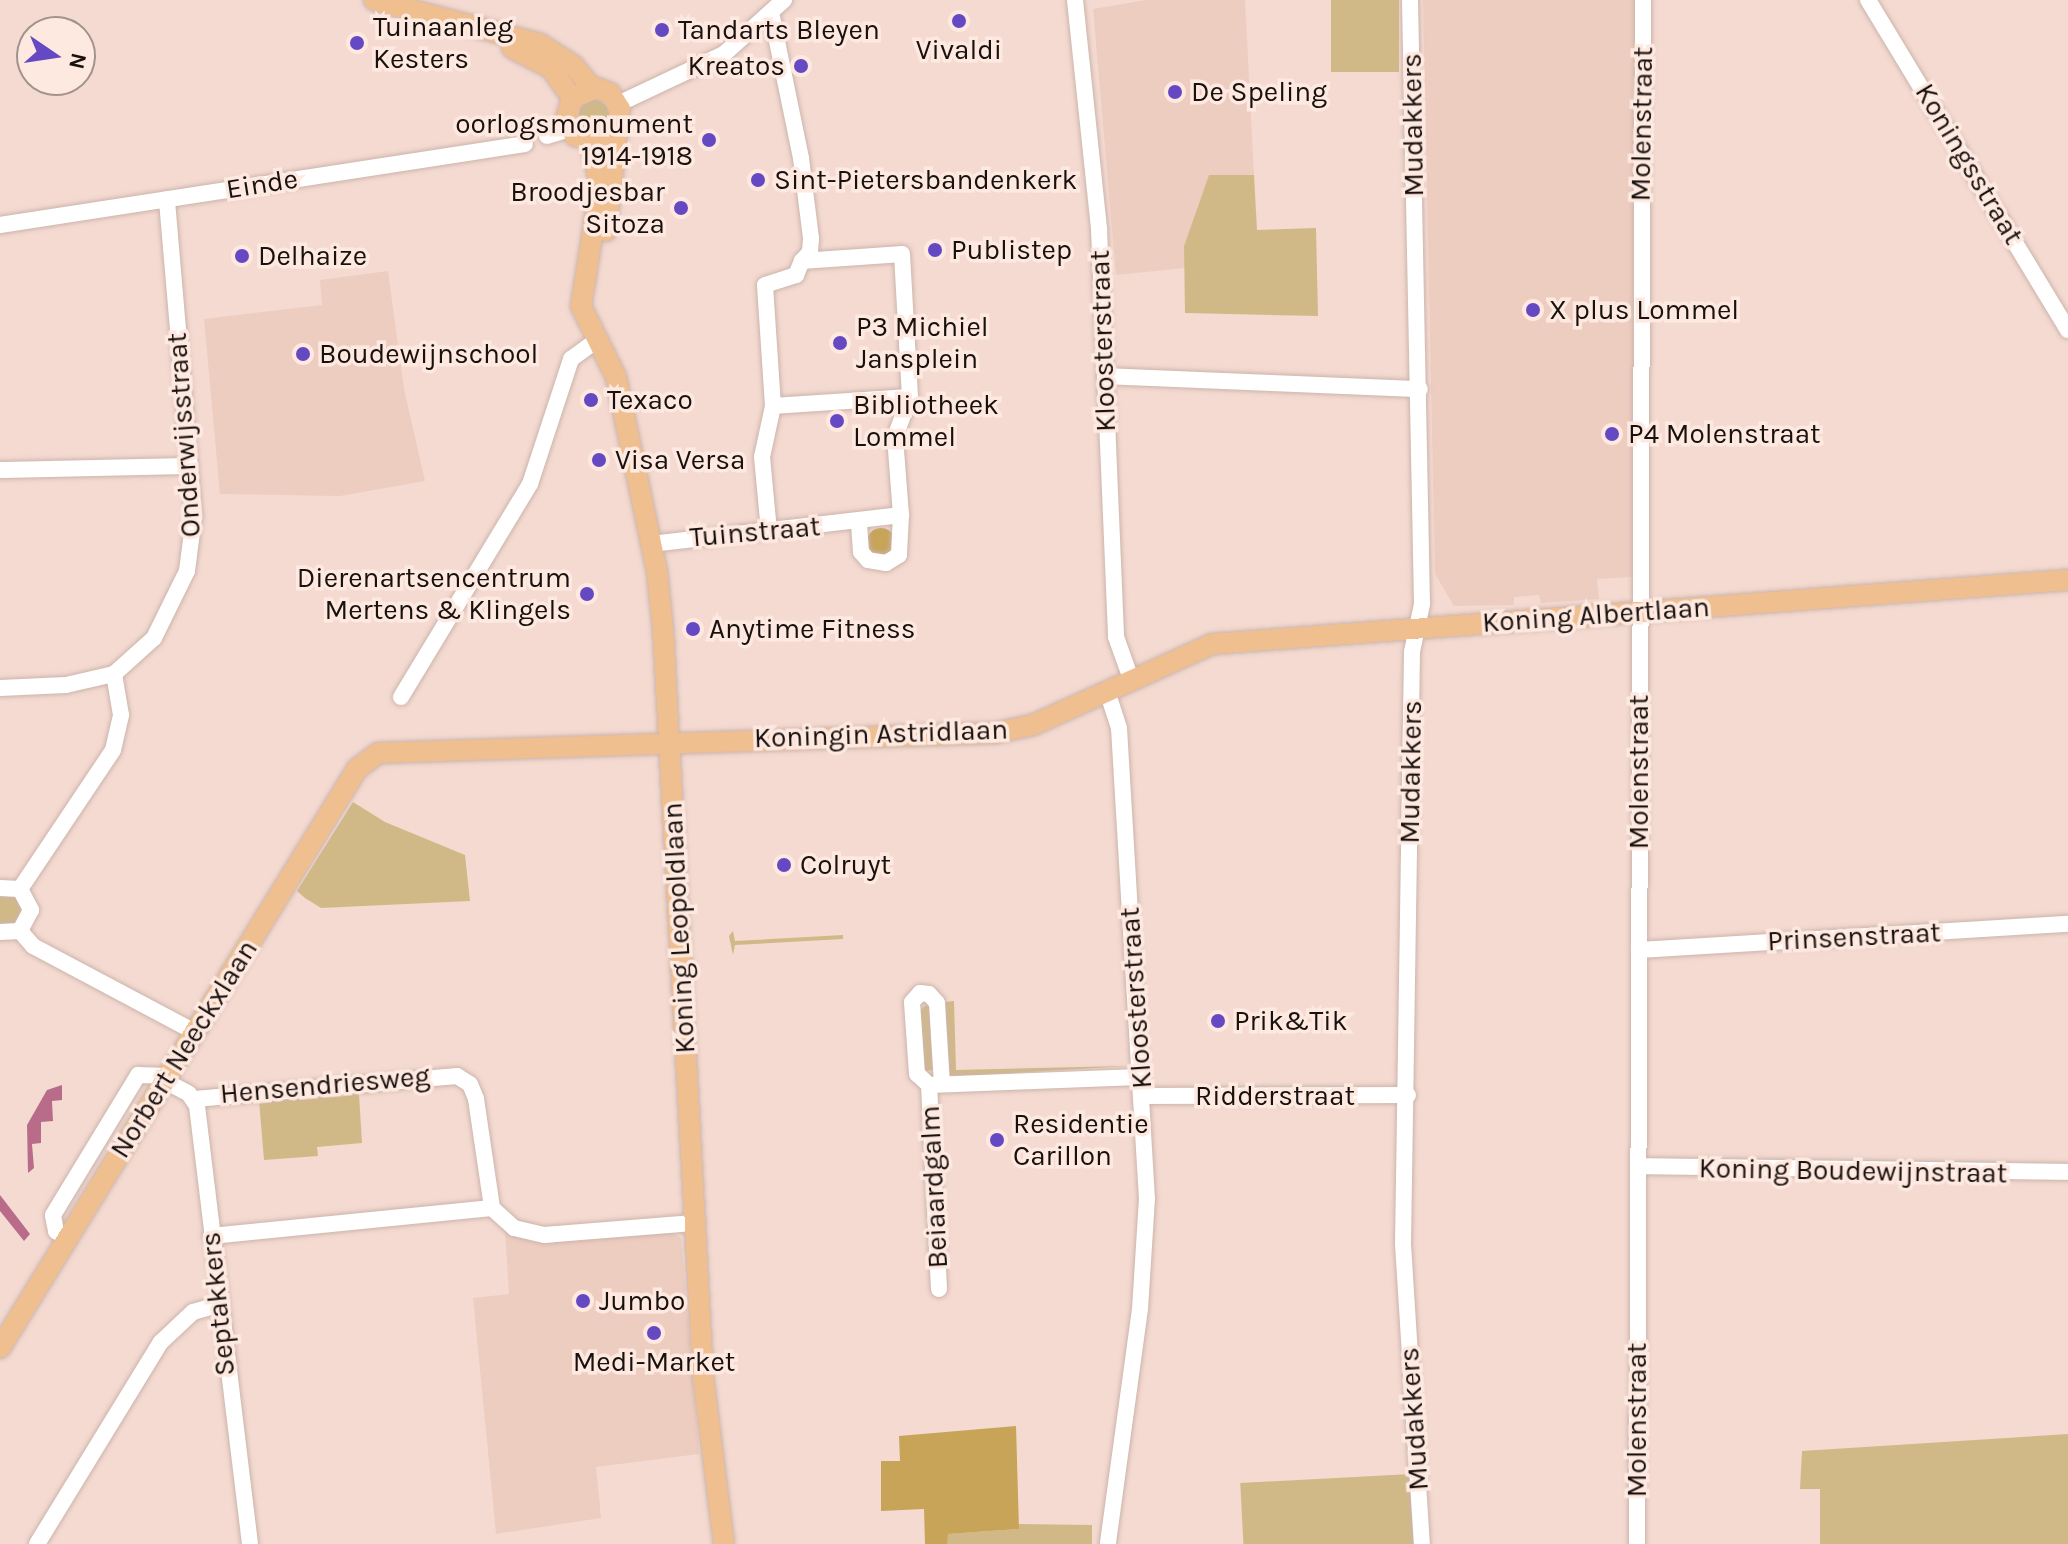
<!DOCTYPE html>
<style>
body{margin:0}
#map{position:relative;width:2068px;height:1544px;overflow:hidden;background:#f4dad1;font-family:Karla,sans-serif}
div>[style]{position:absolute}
.built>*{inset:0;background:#eecdc1}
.green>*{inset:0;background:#d1b987;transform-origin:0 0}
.round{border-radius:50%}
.forest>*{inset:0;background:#c7a458}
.water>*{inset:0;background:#b96c8a}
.roads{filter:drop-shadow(0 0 2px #ccb4ab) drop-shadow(0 0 2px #ccb4ab)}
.minor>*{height:16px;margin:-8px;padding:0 8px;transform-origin:8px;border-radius:8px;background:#fff}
.major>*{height:20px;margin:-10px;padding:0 10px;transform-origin:10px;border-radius:10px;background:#efbf8f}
.dots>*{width:22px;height:22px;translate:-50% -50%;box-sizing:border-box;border:4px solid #fee9e1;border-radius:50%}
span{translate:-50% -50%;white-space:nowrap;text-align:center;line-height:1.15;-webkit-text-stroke:7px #fee9e1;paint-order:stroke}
.poi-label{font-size:28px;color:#19110e}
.left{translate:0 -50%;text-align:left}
.right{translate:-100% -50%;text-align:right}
.street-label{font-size:28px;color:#19110e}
.north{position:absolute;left:16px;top:16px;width:80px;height:80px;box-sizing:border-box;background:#fee9e1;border:2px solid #a2938d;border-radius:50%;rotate:103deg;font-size:22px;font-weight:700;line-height:32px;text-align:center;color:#19110e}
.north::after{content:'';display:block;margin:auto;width:28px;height:36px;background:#6549c2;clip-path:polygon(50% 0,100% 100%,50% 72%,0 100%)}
</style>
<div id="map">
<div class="built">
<div style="clip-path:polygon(1146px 0,1245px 0,1254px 175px,1209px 176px,1184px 246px,1185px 268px,1116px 275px,1093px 9px)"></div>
<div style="clip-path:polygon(1423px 0,1640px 0,1633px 577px,1597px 579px,1599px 599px,1541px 603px,1539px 595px,1514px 597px,1514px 605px,1454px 606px,1435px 574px)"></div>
<div style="clip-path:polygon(388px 271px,404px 389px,425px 481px,340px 496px,220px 494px,204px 319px,322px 305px,320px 280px)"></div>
<div style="clip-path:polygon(505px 1230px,533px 1242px,670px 1232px,681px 1238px,699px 1454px,596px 1467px,601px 1518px,496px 1534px,473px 1298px,509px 1294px)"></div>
</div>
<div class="green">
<div style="left:1331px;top:0;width:68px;height:72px"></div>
<div class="round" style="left:579px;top:100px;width:30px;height:30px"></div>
<div style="clip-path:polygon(1209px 175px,1254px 175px,1257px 230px,1316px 228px,1318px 316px,1185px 313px,1184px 246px)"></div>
<div style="clip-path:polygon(353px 802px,385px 822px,465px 855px,470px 901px,321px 908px,305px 898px,297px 891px)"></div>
<div style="clip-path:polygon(0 896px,16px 897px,23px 910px,16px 923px,0 924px)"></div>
<div style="clip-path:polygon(733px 931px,735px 941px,843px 935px,843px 939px,735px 945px,733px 955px,729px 936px)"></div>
<div style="clip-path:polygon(954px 1001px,956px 1070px,1129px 1066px,948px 1077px,945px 1002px)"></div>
<div style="clip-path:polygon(926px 1005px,931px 1009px,935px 1061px,933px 1070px,924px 1071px,917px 1013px)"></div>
<div style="clip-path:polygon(359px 1094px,362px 1143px,317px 1147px,318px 1156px,264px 1160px,259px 1101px)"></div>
<div style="clip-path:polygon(2068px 1434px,2068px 1544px,1820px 1544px,1820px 1489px,1800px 1489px,1802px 1451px)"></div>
<div style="left:1411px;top:1474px;width:70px;height:171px;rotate:87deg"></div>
<div style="clip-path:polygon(1019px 1524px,1092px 1525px,1092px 1544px,947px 1544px,947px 1534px,1018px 1529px)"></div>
</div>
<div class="forest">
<div class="round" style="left:867px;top:528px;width:28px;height:28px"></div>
<div style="clip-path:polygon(1016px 1426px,1019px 1529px,948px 1534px,947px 1544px,925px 1544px,924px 1509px,881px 1511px,881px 1461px,900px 1461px,899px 1436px)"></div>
</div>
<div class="water">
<div style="clip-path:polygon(62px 1085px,62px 1100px,52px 1101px,53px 1121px,41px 1122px,41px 1143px,32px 1144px,34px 1168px,28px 1173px,27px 1125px,47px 1090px)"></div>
<div style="clip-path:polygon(0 1195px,30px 1234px,24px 1241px,0 1211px)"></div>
</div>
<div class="roads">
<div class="minor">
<div style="left:1075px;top:0;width:230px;rotate:84deg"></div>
<div style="left:1099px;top:229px;width:408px;rotate:87.6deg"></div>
<div style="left:1116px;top:637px;width:45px;rotate:70.3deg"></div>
<div style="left:1410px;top:0;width:604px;rotate:88.86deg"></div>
<div style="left:1422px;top:604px;width:49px;rotate:101.8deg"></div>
<div style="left:1412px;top:652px;width:592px;rotate:90.87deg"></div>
<div style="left:1403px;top:1244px;width:301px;rotate:86.4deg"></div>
<div style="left:1868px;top:0;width:386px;rotate:58.8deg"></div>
<div style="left:771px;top:12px;width:149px;rotate:78.4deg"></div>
<div style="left:801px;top:158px;width:81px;rotate:82.9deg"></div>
<div style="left:811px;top:238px;width:14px;rotate:94deg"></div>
<div style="left:810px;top:252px;width:12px;rotate:132deg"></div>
<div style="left:618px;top:104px;width:117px;rotate:-25.3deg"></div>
<div style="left:724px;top:54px;width:81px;rotate:-42deg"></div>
<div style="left:547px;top:136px;width:24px;rotate:-17deg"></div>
<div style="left:0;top:225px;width:531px;rotate:-8.77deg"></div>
<div style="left:1105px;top:376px;width:315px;rotate:2.4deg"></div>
<div style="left:773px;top:406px;width:137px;rotate:-3.8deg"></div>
<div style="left:0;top:470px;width:190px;rotate:-1.2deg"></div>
<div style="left:769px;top:531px;width:74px;rotate:-95.4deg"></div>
<div style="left:762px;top:457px;width:52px;rotate:-77.8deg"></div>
<div style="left:773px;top:406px;width:121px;rotate:-93.8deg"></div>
<div style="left:765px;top:285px;width:33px;rotate:-18deg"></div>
<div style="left:796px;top:275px;width:15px;rotate:-67deg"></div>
<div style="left:802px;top:261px;width:100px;rotate:-4deg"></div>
<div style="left:902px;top:254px;width:143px;rotate:86.8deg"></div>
<div style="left:910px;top:397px;width:43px;rotate:110.6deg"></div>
<div style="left:895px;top:437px;width:78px;rotate:85.6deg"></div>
<div style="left:651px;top:544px;width:252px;rotate:-6.6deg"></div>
<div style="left:901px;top:515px;width:40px;rotate:92.9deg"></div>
<div style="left:899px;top:555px;width:15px;rotate:148deg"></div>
<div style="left:886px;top:563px;width:18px;rotate:-171deg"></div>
<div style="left:868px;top:560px;width:11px;rotate:-131deg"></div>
<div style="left:861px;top:552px;width:30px;rotate:-94deg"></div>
<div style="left:0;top:688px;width:66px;rotate:-2.6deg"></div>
<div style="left:66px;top:685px;width:49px;rotate:-12.9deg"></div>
<div style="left:114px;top:674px;width:54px;rotate:-42deg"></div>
<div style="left:154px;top:638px;width:75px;rotate:-63.8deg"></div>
<div style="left:187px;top:571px;width:55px;rotate:-82.7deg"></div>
<div style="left:194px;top:516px;width:318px;rotate:-94.9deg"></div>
<div style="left:1107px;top:691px;width:39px;rotate:72deg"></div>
<div style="left:1119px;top:728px;width:471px;rotate:86.6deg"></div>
<div style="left:1147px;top:1198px;width:111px;rotate:93.6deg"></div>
<div style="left:1140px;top:1309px;width:237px;rotate:97.8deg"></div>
<div style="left:401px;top:697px;width:249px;rotate:-58.8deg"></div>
<div style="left:530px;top:484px;width:132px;rotate:-71.8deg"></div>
<div style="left:571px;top:359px;width:31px;rotate:-36deg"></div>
<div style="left:0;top:888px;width:20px;rotate:3deg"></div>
<div style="left:20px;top:889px;width:24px;rotate:62deg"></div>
<div style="left:31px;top:910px;width:24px;rotate:118deg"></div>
<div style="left:20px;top:931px;width:20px;rotate:177deg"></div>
<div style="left:20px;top:889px;width:167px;rotate:-56.2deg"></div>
<div style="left:113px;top:750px;width:36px;rotate:-77deg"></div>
<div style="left:121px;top:715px;width:42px;rotate:-99.7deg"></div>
<div style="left:20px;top:931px;width:20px;rotate:49deg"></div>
<div style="left:33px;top:946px;width:183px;rotate:28deg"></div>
<div style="left:1639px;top:950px;width:430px;rotate:-3.5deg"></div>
<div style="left:165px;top:1081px;width:27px;rotate:28deg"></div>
<div style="left:189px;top:1094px;width:14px;rotate:56deg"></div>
<div style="left:197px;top:1106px;width:441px;rotate:83.1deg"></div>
<div style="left:929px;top:1085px;width:16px;rotate:-137deg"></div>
<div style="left:917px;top:1074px;width:72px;rotate:-94deg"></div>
<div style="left:912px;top:1002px;width:12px;rotate:-48deg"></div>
<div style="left:920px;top:993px;width:9px;rotate:6deg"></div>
<div style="left:929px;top:994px;width:12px;rotate:48deg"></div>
<div style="left:937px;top:1003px;width:81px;rotate:86.5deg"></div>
<div style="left:1142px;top:1096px;width:266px;rotate:-0.2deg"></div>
<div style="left:195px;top:1099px;width:263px;rotate:-5deg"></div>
<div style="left:457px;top:1076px;width:15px;rotate:32deg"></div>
<div style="left:470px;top:1084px;width:16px;rotate:68deg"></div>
<div style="left:476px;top:1099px;width:110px;rotate:81.6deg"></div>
<div style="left:492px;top:1208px;width:30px;rotate:42deg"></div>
<div style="left:514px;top:1228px;width:31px;rotate:13deg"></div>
<div style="left:544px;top:1235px;width:150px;rotate:-4.6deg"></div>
<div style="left:1638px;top:1166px;width:430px;rotate:0.8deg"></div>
<div style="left:211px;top:1236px;width:282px;rotate:-5.7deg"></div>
<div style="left:67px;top:1238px;width:13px;rotate:-148deg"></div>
<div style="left:56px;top:1231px;width:16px;rotate:-101deg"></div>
<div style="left:53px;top:1215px;width:164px;rotate:-58.7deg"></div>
<div style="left:138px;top:1075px;width:29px;rotate:2deg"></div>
<div style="left:939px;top:1289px;width:204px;rotate:-92.8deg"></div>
<div style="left:929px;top:1085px;width:210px;rotate:-2.2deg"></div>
<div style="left:37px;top:1544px;width:237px;rotate:-58.5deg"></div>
<div style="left:161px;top:1342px;width:44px;rotate:-43.2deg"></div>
<div style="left:193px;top:1312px;width:26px;rotate:-16deg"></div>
<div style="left:1637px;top:1544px;width:1544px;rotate:-89.78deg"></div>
</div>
<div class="major">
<div style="left:374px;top:0;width:172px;rotate:14.8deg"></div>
<div style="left:540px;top:44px;width:40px;rotate:32.9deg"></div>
<div style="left:574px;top:66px;width:27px;rotate:51deg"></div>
<div style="left:512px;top:48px;width:44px;rotate:27.1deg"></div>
<div style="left:551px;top:68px;width:37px;rotate:55deg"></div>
<div style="left:591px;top:142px;width:45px;rotate:78.4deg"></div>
<div style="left:600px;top:186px;width:121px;rotate:99deg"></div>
<div style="left:581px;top:306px;width:79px;rotate:63.8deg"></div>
<div style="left:616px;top:377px;width:199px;rotate:78.1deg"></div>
<div style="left:657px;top:572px;width:57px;rotate:84deg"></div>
<div style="left:663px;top:629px;width:748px;rotate:86.93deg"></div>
<div style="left:703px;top:1376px;width:169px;rotate:82.9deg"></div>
<div style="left:606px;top:231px;width:123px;rotate:-83.5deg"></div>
<div style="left:620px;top:109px;width:19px;rotate:-122deg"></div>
<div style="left:610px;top:93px;width:14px;rotate:-159deg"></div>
<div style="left:597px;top:88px;width:27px;rotate:158deg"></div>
<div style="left:572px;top:98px;width:22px;rotate:106deg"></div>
<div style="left:566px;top:119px;width:19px;rotate:62deg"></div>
<div style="left:575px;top:136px;width:25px;rotate:11deg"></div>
<div style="left:600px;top:141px;width:18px;rotate:-34deg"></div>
<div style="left:0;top:1348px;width:680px;rotate:-58.34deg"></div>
<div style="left:357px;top:769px;width:26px;rotate:-37deg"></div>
<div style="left:378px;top:753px;width:617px;rotate:-1.86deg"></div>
<div style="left:995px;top:733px;width:39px;rotate:-12deg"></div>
<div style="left:1033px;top:725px;width:196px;rotate:-24.3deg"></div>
<div style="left:1212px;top:644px;width:858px;rotate:-4.28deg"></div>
</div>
</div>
<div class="dots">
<div style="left:959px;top:21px;background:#6549c2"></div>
<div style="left:662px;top:30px;background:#6549c2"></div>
<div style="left:357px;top:43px;background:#6549c2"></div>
<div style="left:801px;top:66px;background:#6549c2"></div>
<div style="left:1175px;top:92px;background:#6549c2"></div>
<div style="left:709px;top:140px;background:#6549c2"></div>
<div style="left:758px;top:180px;background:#6549c2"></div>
<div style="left:681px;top:208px;background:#6549c2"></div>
<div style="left:935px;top:250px;background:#6549c2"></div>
<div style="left:242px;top:256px;background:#6549c2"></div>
<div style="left:1533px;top:310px;background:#6549c2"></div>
<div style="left:840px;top:343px;background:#6549c2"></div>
<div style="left:303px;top:354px;background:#6549c2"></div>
<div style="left:591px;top:400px;background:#6549c2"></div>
<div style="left:837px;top:421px;background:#6549c2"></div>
<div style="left:1612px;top:434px;background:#6549c2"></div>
<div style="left:599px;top:460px;background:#6549c2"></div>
<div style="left:587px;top:594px;background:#6549c2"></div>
<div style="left:693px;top:629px;background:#6549c2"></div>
<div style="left:784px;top:865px;background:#6549c2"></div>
<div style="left:1218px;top:1021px;background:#6549c2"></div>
<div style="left:997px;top:1140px;background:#6549c2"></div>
<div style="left:583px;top:1301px;background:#6549c2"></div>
<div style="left:654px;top:1333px;background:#6549c2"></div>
</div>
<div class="poi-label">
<span class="left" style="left:373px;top:43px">Tuinaanleg<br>Kesters</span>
<span class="left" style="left:678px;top:30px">Tandarts Bleyen</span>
<span style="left:959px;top:50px">Vivaldi</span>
<span class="right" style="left:785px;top:66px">Kreatos</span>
<span class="left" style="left:1191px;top:92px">De Speling</span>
<span class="right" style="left:693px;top:140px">oorlogsmonument<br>1914-1918</span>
<span class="left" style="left:774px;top:180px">Sint-Pietersbandenkerk</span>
<span class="right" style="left:665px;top:208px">Broodjesbar<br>Sitoza</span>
<span class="left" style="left:951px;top:250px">Publistep</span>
<span class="left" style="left:258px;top:256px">Delhaize</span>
<span class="left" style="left:1549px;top:310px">X plus Lommel</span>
<span class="left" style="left:856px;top:343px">P3 Michiel<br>Jansplein</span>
<span class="left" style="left:319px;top:354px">Boudewijnschool</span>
<span class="left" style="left:607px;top:400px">Texaco</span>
<span class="left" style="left:853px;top:421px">Bibliotheek<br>Lommel</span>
<span class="left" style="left:1628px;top:434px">P4 Molenstraat</span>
<span class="left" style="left:615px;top:460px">Visa Versa</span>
<span class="right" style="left:571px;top:594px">Dierenartsencentrum<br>Mertens &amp; Klingels</span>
<span class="left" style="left:709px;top:629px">Anytime Fitness</span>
<span class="left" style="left:800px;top:865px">Colruyt</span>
<span class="left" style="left:1234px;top:1021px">Prik&amp;Tik</span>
<span class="left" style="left:1013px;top:1140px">Residentie<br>Carillon</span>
<span class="left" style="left:599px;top:1301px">Jumbo</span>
<span style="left:654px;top:1362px">Medi-Market</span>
</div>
<div class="street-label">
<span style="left:1642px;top:124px;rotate:-89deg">Molenstraat</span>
<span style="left:1413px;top:125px;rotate:-91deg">Mudakkers</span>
<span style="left:1969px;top:164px;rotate:59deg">Koningsstraat</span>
<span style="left:262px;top:184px;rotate:-9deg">Einde</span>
<span style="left:1103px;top:341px;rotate:-92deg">Kloosterstraat</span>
<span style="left:184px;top:435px;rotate:-94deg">Onderwijsstraat</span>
<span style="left:755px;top:532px;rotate:-5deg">Tuinstraat</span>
<span style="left:1596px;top:615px;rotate:-4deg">Koning Albertlaan</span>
<span style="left:881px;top:734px;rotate:-2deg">Koningin Astridlaan</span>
<span style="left:1411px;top:772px;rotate:-89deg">Mudakkers</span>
<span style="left:1639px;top:772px;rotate:-90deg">Molenstraat</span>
<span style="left:679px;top:928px;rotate:-93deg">Koning Leopoldlaan</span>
<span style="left:1854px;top:937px;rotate:-3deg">Prinsenstraat</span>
<span style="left:1136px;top:998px;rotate:-94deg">Kloosterstraat</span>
<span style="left:184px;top:1049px;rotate:-58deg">Norbert Neeckxlaan</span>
<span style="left:325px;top:1085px;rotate:-5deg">Hensendriesweg</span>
<span style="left:1275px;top:1096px">Ridderstraat</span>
<span style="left:1853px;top:1171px;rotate:1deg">Koning Boudewijnstraat</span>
<span style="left:934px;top:1187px;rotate:-93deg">Beiaardgalm</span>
<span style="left:218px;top:1304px;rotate:-96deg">Septakkers</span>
<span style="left:1414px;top:1419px;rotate:-94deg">Mudakkers</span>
<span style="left:1637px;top:1420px;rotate:-90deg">Molenstraat</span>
</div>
<div class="north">N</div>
</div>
